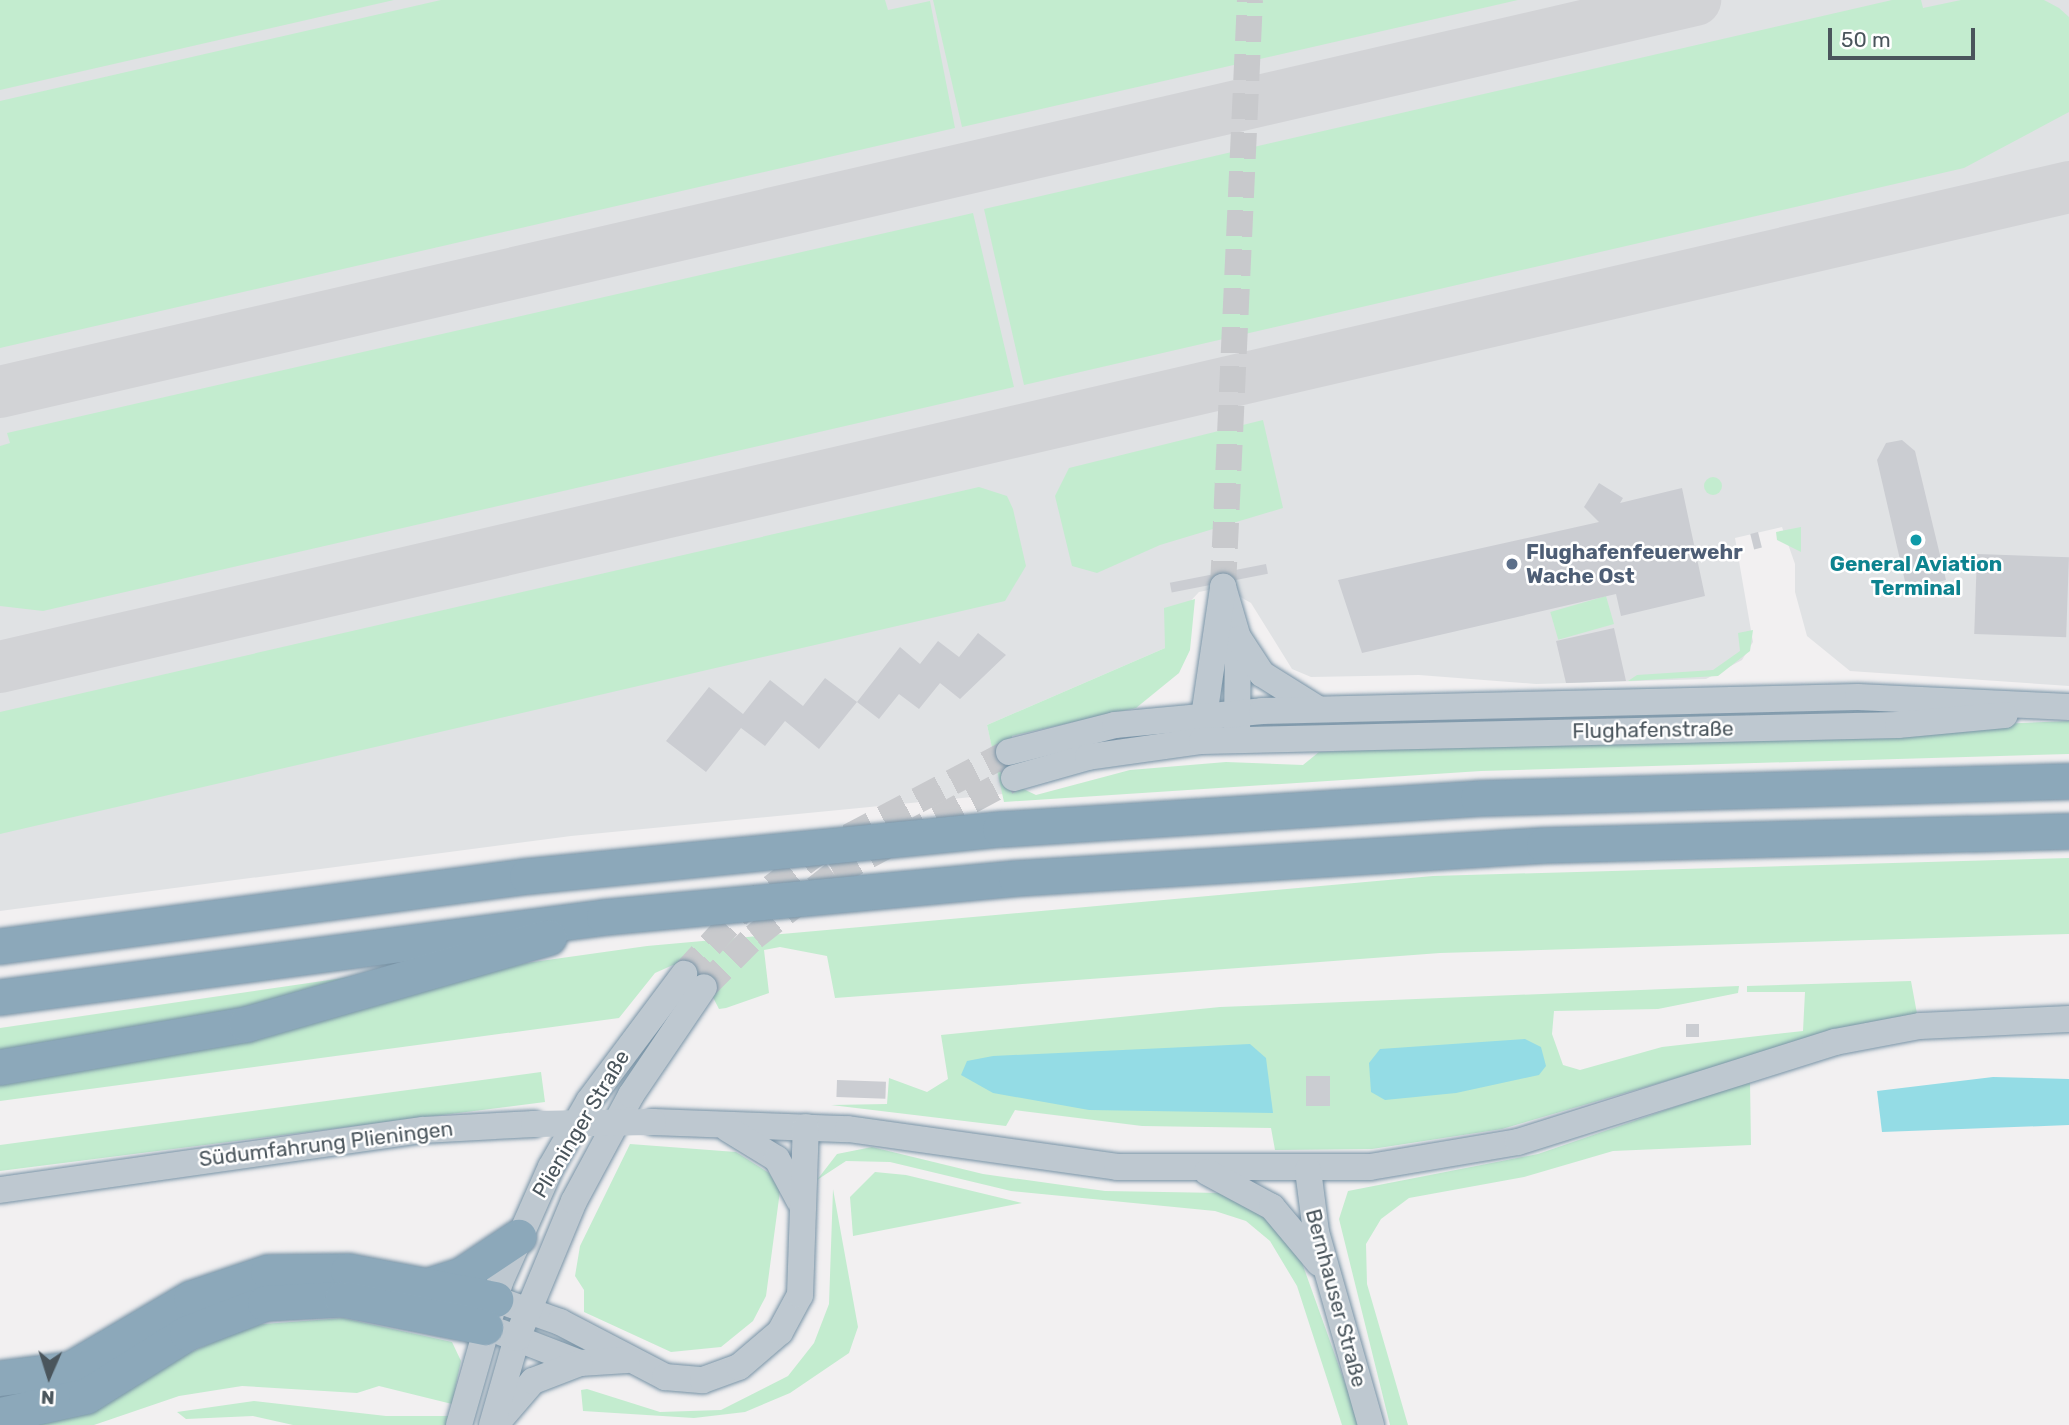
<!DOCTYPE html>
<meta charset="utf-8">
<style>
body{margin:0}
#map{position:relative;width:2069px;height:1425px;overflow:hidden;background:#f2f0f1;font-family:Rubik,sans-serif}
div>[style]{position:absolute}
.airport>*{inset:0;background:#e0e2e4}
.green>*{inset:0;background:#c3eccf;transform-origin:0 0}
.round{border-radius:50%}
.water>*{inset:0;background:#94dce5}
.taxiway>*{height:52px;margin:-26px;padding:0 26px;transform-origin:26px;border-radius:26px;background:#d2d3d6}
.building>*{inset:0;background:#cbcdd2;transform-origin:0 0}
.secondary-tunnel>*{height:26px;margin-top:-13px;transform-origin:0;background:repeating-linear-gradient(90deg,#c8c9cc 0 26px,transparent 0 39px)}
.roads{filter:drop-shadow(0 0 2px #7893a6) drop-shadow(0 0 2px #7893a6)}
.secondary>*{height:26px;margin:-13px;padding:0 13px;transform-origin:13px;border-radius:13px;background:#bec8d0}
.highway>*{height:35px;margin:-17.5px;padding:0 17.5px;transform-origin:17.5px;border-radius:17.5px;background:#8ca8ba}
.secondary-bridge>*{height:26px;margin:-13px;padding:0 13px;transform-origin:13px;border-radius:13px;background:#bec8d0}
.dots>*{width:19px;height:19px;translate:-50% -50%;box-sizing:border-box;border:4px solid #fff;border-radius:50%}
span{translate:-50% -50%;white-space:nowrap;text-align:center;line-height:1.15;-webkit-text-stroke:5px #fff;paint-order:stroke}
.service-label{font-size:21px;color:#4e5e75;font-weight:700}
.left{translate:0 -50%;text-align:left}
.culture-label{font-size:21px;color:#0d838f;font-weight:700}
.street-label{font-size:21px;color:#4a555c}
.north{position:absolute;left:14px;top:1341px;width:70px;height:70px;-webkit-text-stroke:5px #fff;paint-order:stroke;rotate:183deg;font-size:19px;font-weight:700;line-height:28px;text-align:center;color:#4a555c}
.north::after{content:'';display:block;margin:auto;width:24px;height:32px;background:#4a555c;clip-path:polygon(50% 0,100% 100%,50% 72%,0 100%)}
.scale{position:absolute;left:1828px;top:28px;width:147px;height:32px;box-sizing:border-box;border:4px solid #4a555c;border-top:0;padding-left:9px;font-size:21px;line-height:24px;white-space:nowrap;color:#4a555c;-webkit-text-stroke:5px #fff;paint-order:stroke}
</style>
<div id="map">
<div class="airport">
<div style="clip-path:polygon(0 0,2069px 0,2069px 686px,1850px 671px,1807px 636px,1795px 592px,1795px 564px,1782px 527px,1735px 538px,1753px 642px,1742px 660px,1706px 679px,1536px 684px,1419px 675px,1311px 677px,1292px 669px,1251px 603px,1223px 587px,1199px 592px,1185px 607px,1165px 648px,987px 725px,1003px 794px,571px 836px,0 911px)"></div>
</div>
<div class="green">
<div style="clip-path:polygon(0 0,394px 0,0 90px)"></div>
<div style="clip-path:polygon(441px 0,885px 0,888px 10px,930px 1px,955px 128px,0 348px,0 101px)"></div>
<div style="clip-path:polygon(933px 0,1518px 0,962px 127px)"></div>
<div style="clip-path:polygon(1892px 0,1921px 0,1923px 8px,1961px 0,2044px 0,2059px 8px,2069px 17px,2069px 112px,1964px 168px,1024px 385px,984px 209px)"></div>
<div style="clip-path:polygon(973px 213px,1014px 387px,43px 611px,0 606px,0 446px,10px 443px,7px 433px)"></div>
<div style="clip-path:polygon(1263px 420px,1283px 508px,1160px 545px,1097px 573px,1072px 566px,1055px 496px,1069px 468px)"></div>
<div class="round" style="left:1704px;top:477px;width:18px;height:18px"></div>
<div style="clip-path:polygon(979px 487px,1007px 496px,1013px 509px,1026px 566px,1005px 601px,0 834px,0 712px)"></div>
<div style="clip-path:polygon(1801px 527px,1801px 552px,1777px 540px,1776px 532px)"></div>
<div style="left:1606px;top:596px;width:29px;height:58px;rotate:74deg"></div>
<div style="clip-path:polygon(1195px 599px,1190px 650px,1179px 673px,1136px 708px,1012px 736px,1008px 763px,1017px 786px,1036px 795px,1130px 770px,1226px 762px,1303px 765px,1319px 752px,2069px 721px,2069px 754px,1481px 771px,1004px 802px,987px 725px,1165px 648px,1164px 608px)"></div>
<div style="clip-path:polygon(1753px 630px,1750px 651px,1718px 676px,1628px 681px,1637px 675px,1713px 670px,1740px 651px,1738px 633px)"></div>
<div style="clip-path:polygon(2069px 858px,2069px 934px,1440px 953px,835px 998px,827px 956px,780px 947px,764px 950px,769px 993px,726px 1008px,719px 1009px,702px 976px,673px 965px,655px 973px,619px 1018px,0 1101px,0 1079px,526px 963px,647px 946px,1433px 876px)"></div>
<div style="clip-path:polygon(350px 977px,354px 987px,0 1054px,0 1028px)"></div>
<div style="clip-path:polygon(1911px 981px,1918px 1019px,1735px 1061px,1502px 1129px,1372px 1149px,1275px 1150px,1271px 1128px,1142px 1126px,1015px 1110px,1006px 1126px,831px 1105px,887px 1104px,889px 1078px,927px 1092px,948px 1079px,941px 1035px,1220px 1007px,1739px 986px,1738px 993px,1658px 1009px,1554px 1011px,1552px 1034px,1563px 1065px,1580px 1070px,1662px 1047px,1803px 1031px,1805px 992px,1747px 992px,1747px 986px)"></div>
<div style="clip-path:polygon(541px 1072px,545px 1102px,0 1171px,0 1145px)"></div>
<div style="clip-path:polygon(1750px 1081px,1751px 1145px,1613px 1151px,1524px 1177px,1409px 1198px,1381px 1219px,1366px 1244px,1367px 1284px,1408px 1425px,1390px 1425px,1339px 1219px,1348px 1191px,1538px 1154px)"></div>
<div style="clip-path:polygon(630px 1144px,736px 1152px,769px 1173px,780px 1191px,766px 1296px,753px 1321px,721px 1347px,671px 1352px,584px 1312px,584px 1290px,575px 1276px,580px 1246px)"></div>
<div style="clip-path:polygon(872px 1147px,983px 1174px,1105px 1191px,1222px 1193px,1258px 1206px,1301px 1260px,1360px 1425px,1342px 1425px,1297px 1286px,1270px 1241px,1246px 1221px,1215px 1211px,1011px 1191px,890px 1162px,846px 1161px,817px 1180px,837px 1154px)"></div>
<div style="clip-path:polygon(875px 1172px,906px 1175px,1022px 1203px,853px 1236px,850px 1197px)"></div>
<div style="clip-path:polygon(833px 1189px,858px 1327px,849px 1353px,790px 1393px,745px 1412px,694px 1418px,583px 1411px,581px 1390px,587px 1389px,660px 1412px,721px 1410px,788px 1376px,814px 1343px,829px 1304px)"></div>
<div style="clip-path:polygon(343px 1318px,452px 1342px,461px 1361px,452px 1404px,379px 1386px,357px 1393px,242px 1386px,179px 1396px,94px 1425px,29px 1425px,251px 1325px)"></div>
<div style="clip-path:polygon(254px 1401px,386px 1416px,450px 1416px,448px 1425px,293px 1425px,253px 1416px,186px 1419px,177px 1412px)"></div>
</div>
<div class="water">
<div style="clip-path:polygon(1525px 1039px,1541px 1047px,1546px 1066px,1539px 1075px,1456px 1093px,1385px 1100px,1371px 1092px,1369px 1063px,1380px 1049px)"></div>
<div style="clip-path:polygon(1250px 1044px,1266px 1058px,1273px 1113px,1089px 1110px,993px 1093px,961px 1075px,967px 1061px,993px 1056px)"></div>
<div style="clip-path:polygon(1993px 1077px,2069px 1079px,2069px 1125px,1882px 1132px,1877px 1091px)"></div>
</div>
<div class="taxiway">
<div style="left:0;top:392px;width:1740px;rotate:-13.02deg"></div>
<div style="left:0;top:667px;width:2124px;rotate:-13.06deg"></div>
</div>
<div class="building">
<div style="clip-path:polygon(1902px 440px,1915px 451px,1946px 580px,1907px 590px,1877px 460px,1886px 443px)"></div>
<div style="clip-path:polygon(1599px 483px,1623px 498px,1620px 503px,1682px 488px,1705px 596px,1621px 616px,1616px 594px,1362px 653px,1338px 580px,1599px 522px,1584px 507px)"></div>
<div style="left:1758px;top:532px;width:16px;height:8px;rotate:76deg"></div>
<div style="left:1977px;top:554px;width:92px;height:80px;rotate:2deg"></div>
<div style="left:1266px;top:564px;width:10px;height:98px;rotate:79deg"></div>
<div style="clip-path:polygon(1614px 628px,1626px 681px,1566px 683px,1556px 641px)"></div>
<div style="clip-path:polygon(978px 633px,1006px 655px,960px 699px,940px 683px,919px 709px,899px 694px,879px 719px,857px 702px,900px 647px,920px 664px,938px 641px,959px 657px)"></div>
<div style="clip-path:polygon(825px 678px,857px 702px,819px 749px,785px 721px,765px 746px,741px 728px,706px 772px,666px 741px,709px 687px,743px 714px,770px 680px,803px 706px)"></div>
<div style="left:1686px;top:1024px;width:13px;height:13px"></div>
<div style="left:1330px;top:1076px;width:30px;height:24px;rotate:90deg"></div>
<div style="left:837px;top:1080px;width:49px;height:17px;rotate:2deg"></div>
</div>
<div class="secondary-tunnel">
<div style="left:1223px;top:587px;width:588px;rotate:-87.37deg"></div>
<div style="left:684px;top:974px;width:85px;rotate:-47.9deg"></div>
<div style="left:741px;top:911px;width:92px;rotate:-37.5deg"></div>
<div style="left:814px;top:855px;width:221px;rotate:-27.8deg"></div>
<div style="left:704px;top:987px;width:71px;rotate:-45deg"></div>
<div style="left:754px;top:937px;width:102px;rotate:-38.2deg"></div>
<div style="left:834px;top:874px;width:204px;rotate:-28.1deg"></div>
</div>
<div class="roads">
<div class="secondary">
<div style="left:1223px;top:587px;width:53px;rotate:73.6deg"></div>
<div style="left:1238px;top:638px;width:90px;rotate:90.6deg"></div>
<div style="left:1239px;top:639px;width:42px;rotate:56.7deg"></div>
<div style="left:1262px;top:674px;width:66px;rotate:32deg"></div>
<div style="left:1202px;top:730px;width:145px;rotate:-81.6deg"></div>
<div style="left:1009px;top:752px;width:109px;rotate:-14.3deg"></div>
<div style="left:1115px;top:725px;width:148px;rotate:-5.4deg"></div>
<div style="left:1262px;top:711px;width:596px;rotate:-1.35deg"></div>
<div style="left:1858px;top:697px;width:211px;rotate:2.7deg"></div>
<div style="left:1014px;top:778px;width:77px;rotate:-15.8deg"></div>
<div style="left:1088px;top:757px;width:115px;rotate:-8deg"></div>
<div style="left:1202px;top:741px;width:696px;rotate:-1.32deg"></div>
<div style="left:1898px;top:725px;width:107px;rotate:-5.3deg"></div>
<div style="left:653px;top:1122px;width:195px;rotate:2.1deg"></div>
<div style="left:848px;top:1129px;width:272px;rotate:8deg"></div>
<div style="left:1117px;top:1167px;width:253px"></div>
<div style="left:1370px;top:1167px;width:150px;rotate:-9.6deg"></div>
<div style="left:1518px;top:1142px;width:332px;rotate:-17.5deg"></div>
<div style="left:1835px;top:1042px;width:86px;rotate:-10.7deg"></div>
<div style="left:1920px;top:1026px;width:149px;rotate:-2.7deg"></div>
<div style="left:728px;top:1129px;width:57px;rotate:31.5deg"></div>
<div style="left:777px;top:1159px;width:47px;rotate:61.8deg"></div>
<div style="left:1308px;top:1170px;width:63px;rotate:82.6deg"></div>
<div style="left:1316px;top:1232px;width:201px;rotate:74.1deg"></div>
<div style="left:1207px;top:1172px;width:74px;rotate:28.3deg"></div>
<div style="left:1272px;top:1207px;width:73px;rotate:50deg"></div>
<div style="left:0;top:1190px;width:427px;rotate:-8.1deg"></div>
<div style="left:423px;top:1130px;width:111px;rotate:-3.1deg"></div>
<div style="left:495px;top:1299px;width:69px;rotate:19.5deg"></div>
<div style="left:560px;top:1322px;width:119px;rotate:27.6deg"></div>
<div style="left:665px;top:1377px;width:38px;rotate:5deg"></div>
<div style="left:703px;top:1380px;width:38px;rotate:-20deg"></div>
<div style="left:739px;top:1367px;width:54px;rotate:-40.5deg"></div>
<div style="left:780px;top:1332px;width:42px;rotate:-61.6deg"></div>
<div style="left:800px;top:1295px;width:168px;rotate:-88deg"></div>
<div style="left:500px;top:1332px;width:86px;rotate:21.2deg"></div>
<div style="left:580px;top:1363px;width:47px;rotate:-3.7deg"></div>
<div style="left:496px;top:1424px;width:57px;rotate:-49.3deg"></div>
<div style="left:533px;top:1381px;width:50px;rotate:-21deg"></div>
<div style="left:459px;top:1425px;width:149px;rotate:-74deg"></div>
<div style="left:500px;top:1282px;width:126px;rotate:-66.1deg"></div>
<div style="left:551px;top:1167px;width:76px;rotate:-60.1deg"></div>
<div style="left:589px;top:1101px;width:159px;rotate:-53.2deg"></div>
<div style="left:492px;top:1425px;width:91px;rotate:-74deg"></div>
<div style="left:517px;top:1338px;width:148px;rotate:-67.4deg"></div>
<div style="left:574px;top:1201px;width:120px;rotate:-61.7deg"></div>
<div style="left:631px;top:1095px;width:130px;rotate:-55.9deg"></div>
</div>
<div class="highway">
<div style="left:0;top:946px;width:532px;rotate:-7.57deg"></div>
<div style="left:527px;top:876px;width:475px;rotate:-5.7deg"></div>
<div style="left:1000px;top:829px;width:479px;rotate:-3.7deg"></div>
<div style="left:1478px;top:798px;width:591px;rotate:-1.65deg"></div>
<div style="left:0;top:997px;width:609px;rotate:-7.54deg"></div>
<div style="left:604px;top:917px;width:414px;rotate:-5.4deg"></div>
<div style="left:1016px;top:878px;width:529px;rotate:-3.58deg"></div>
<div style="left:1544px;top:845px;width:525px;rotate:-1.53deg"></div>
<div style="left:0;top:1067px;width:250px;rotate:-9.9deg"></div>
<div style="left:246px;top:1024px;width:315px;rotate:-16deg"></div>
<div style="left:430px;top:1285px;width:33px;rotate:-18deg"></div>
<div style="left:461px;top:1275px;width:69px;rotate:-33.7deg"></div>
<div style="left:0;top:1378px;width:71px;rotate:-7.3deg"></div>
<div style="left:70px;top:1369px;width:140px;rotate:-30.4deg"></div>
<div style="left:191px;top:1298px;width:81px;rotate:-18.7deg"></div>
<div style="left:268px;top:1272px;width:80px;rotate:-0.7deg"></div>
<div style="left:348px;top:1271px;width:150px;rotate:10.8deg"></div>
<div style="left:0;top:1415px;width:88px;rotate:-12.5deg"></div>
<div style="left:86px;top:1396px;width:119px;rotate:-32deg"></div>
<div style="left:187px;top:1333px;width:84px;rotate:-21deg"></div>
<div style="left:265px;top:1303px;width:77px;rotate:-3deg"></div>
<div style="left:342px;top:1299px;width:146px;rotate:11.1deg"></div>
</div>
</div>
<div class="secondary-bridge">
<div style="left:534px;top:1124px;width:119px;rotate:-1deg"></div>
</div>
<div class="dots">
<div style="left:1916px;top:540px;background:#0f9aa8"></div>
<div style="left:1512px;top:564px;background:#5c6f8a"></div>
</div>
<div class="service-label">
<span class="left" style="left:1526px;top:564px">Flughafenfeuerwehr<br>Wache Ost</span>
</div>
<div class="culture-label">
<span style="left:1916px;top:576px">General Aviation<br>Terminal</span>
</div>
<div class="street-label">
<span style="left:1653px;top:730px;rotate:-1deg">Flughafenstraße</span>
<span style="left:581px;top:1124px;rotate:-59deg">Plieninger Straße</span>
<span style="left:326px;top:1144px;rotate:-7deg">Südumfahrung Plieningen</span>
<span style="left:1336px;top:1298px;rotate:75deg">Bernhauser Straße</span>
</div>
<div class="north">N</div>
<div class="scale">50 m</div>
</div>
